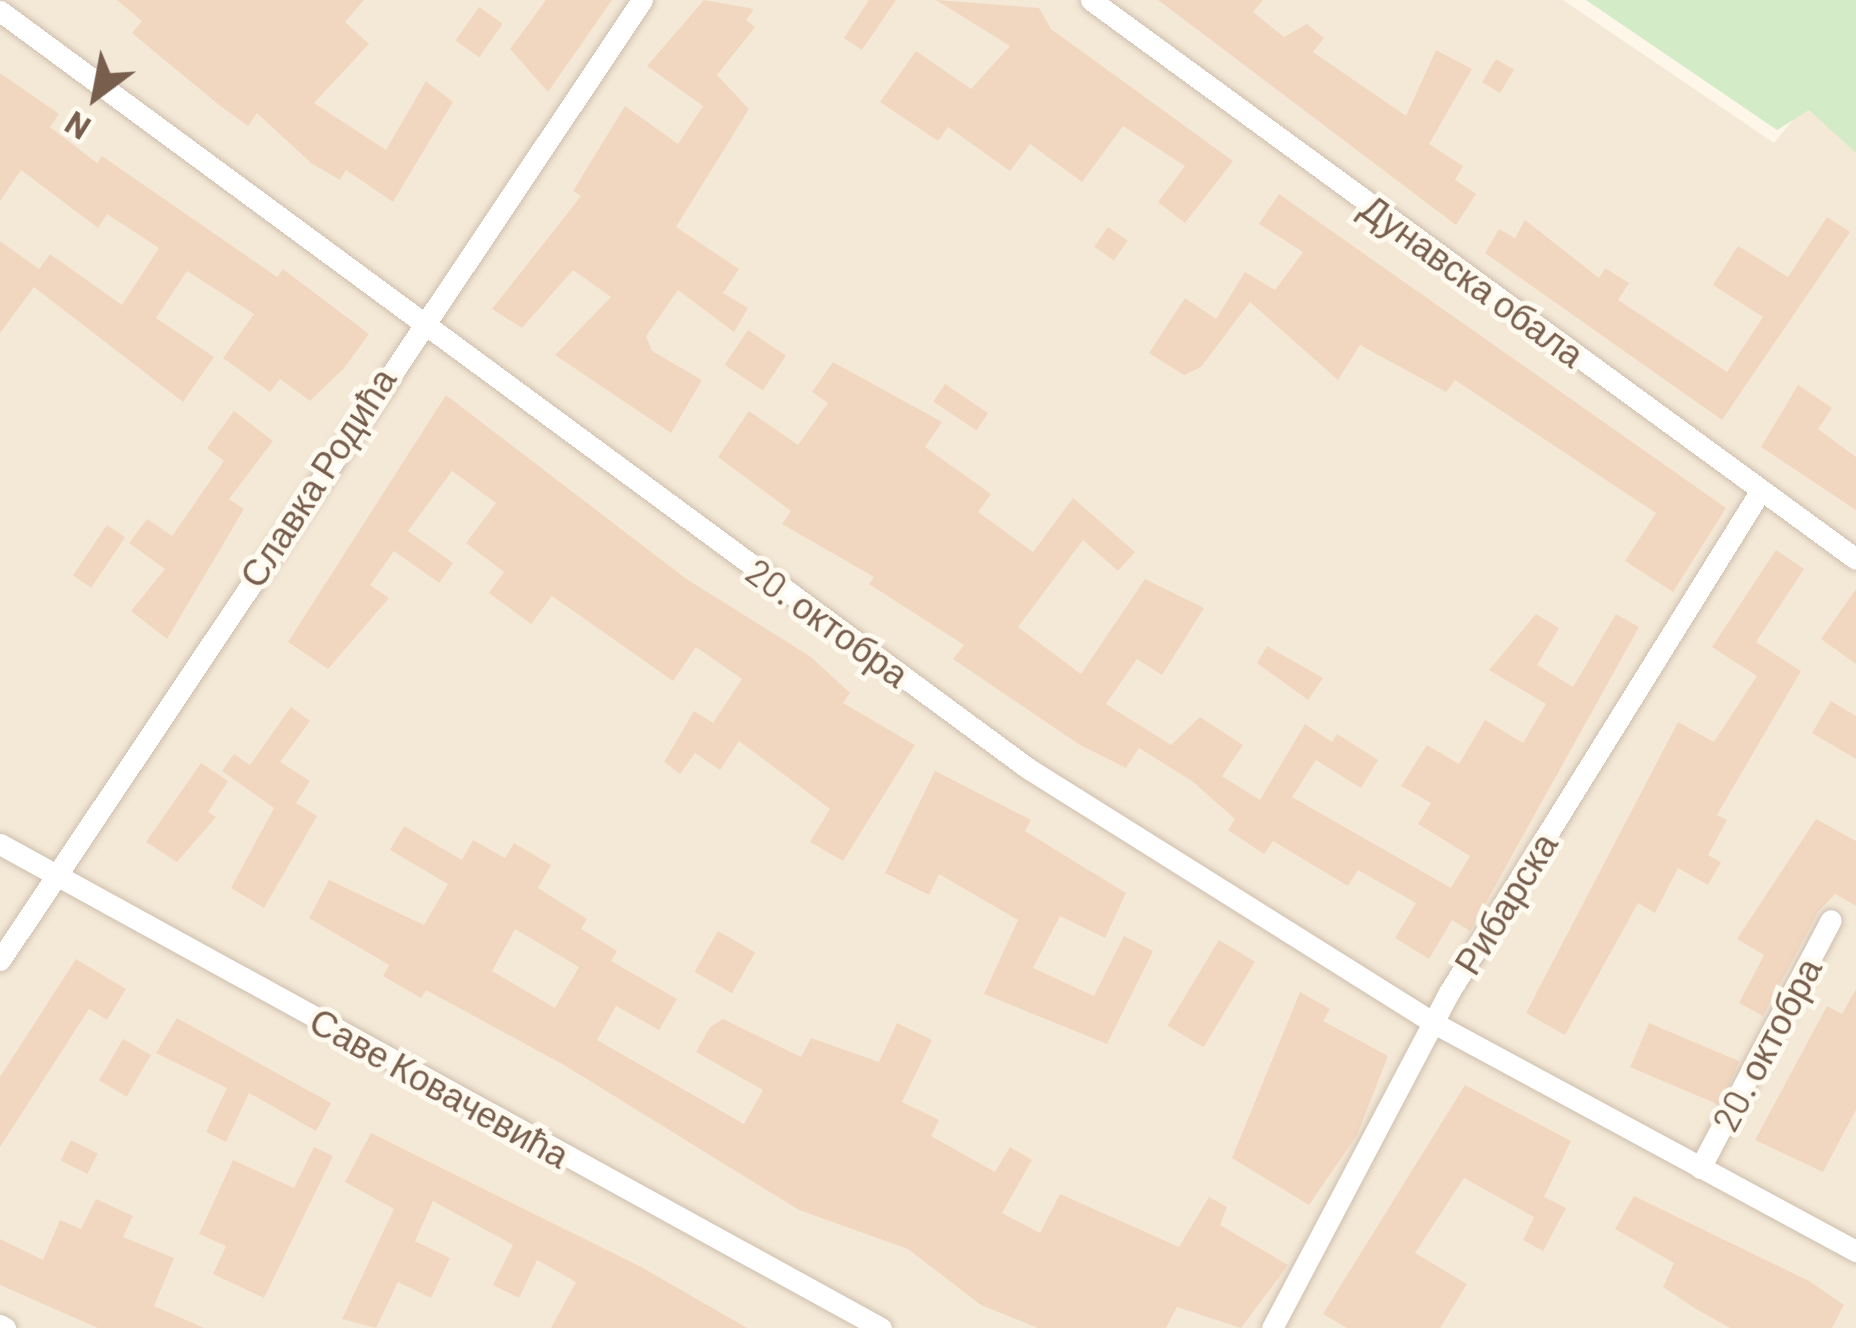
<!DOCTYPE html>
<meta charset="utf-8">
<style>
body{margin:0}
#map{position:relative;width:1856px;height:1328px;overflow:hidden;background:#fdf6e9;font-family:Barlow,sans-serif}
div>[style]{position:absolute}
.residential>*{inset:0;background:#f4e9d7}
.green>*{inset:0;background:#d3ebc7}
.building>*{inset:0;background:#f2d7c0;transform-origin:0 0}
.roads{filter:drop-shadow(0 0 3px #cfbfae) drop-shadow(0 0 3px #cfbfae)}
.street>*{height:21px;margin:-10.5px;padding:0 10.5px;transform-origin:10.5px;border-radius:10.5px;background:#fff}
span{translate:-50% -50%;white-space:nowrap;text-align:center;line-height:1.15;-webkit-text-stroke:10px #fffaf0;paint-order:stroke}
.street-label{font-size:36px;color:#785e4c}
.north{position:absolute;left:36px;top:36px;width:120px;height:120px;-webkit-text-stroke:9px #fffaf0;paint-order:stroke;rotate:212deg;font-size:33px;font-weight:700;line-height:48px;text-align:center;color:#785e4c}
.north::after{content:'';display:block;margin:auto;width:42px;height:54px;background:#785e4c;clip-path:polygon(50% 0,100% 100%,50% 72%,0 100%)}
</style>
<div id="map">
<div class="residential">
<div style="clip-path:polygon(0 0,1563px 0,1774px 143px,1807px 103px,1856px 145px,1856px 1328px,0 1328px)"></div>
</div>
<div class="green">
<div style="clip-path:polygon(1586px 0,1856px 0,1856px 153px,1809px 110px,1777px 130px)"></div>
</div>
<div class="building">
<div style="clip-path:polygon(117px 0,364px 0,345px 22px,369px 44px,314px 103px,386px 150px,426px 81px,453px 102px,393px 202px,346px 170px,340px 180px,311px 163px,257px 113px,248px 126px,219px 105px,132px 33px,142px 21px)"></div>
<div style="clip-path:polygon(546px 0,612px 0,548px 92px,510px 49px)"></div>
<div style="clip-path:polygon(704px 0,754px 9px,746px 20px,755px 27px,717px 75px,749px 109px,676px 227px,739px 269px,723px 293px,748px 308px,734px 332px,678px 290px,646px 336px,652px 351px,702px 380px,671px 433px,555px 355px,611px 297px,573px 270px,522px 328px,492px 309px,581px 196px,573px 191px,625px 106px,678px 144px,703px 106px,647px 66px)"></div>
<div style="clip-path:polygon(869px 0,896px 0,862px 50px,844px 38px)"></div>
<div style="clip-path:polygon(936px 0,1039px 8px,1051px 29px,1233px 161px,1185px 223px,1158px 202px,1185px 166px,1123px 126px,1082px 182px,1030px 144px,1010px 171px,948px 127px,938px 141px,880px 102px,916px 51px,971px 89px,1010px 46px)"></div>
<div style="clip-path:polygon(1158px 0,1263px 0,1253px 12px,1284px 37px,1307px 24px,1324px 38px,1313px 52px,1406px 116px,1436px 50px,1472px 69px,1429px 144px,1463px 166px,1455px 180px,1476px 194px,1456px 225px)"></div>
<div style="left:479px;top:7px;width:29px;height:41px;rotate:35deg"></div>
<div style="left:1496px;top:59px;width:21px;height:27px;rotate:31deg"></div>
<div style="clip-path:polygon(0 73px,59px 114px,50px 127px,97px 163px,102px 156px,277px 277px,283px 269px,369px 334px,344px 368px,310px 401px,280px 379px,270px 392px,223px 358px,254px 314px,187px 271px,156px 318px,214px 357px,183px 402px,34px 287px,0 333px,0 241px,39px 269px,50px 254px,122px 305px,159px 248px,107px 214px,98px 228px,21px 170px,0 201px)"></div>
<div style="clip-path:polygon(1279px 194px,1726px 508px,1673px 592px,1625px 561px,1656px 513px,1455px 380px,1446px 392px,1360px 345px,1338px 380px,1250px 302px,1201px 367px,1184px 375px,1149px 353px,1185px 298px,1216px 319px,1245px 272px,1275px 290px,1303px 252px,1259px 224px)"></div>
<div style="clip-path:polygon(1827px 217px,1850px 232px,1722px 420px,1485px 253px,1499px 229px,1515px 238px,1525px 220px,1599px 278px,1605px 268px,1629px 283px,1618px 300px,1727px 372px,1763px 317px,1713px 285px,1738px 246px,1788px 277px)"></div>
<div style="left:1108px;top:227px;width:24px;height:24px;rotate:35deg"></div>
<div style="left:748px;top:330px;width:46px;height:42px;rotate:34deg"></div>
<div style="clip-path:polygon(833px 362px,942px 422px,925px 447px,991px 494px,978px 512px,1033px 552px,1073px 498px,1135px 552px,1118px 571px,1083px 540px,1018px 627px,1081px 674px,1145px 579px,1204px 608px,1162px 675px,1137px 659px,1106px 704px,1171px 745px,1200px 717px,1243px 745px,1222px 776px,1260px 800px,1305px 724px,1332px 742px,1337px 734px,1378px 760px,1361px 788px,1316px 760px,1292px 797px,1451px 888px,1470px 856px,1418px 824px,1431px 803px,1401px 786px,1427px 745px,1459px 764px,1485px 720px,1523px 743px,1546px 704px,1489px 670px,1536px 614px,1559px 628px,1537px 665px,1573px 687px,1616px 614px,1639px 627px,1470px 931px,1452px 920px,1429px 959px,1395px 938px,1416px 903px,1358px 870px,1348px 886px,1273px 841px,1264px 854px,1228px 830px,1235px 819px,1192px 781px,1139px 748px,1126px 768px,1080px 745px,953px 659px,964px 645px,869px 584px,874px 577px,782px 524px,791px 511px,718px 457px,749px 411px,798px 445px,828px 403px,812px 392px)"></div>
<div style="left:945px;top:384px;width:52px;height:21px;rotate:34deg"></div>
<div style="clip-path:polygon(1798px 385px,1832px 408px,1818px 429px,1856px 457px,1856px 510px,1761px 447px)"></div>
<div style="clip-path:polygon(446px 395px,685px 578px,811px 657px,850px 693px,843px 703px,915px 745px,843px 861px,810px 842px,830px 809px,739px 741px,720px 770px,695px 753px,680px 774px,664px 762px,694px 711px,713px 723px,742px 679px,696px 647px,673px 681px,552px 596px,531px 624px,489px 593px,504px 572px,466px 543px,496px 503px,452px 471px,408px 531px,453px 563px,439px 583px,394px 551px,370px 585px,389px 598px,328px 669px,288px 642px)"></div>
<div style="clip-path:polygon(234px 411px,273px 441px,229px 499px,244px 509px,167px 639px,131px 611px,165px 569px,129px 543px,147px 519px,172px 536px,224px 461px,207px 448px)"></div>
<div style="left:107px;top:525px;width:22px;height:61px;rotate:34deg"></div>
<div style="clip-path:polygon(1776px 550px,1804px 569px,1756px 642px,1801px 671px,1717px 815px,1727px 820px,1708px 855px,1721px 862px,1708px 885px,1678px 868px,1655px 913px,1638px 903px,1565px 1035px,1526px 1013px,1678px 722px,1714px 742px,1757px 676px,1712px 647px)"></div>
<div style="clip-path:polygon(1856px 589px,1856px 664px,1821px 639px)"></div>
<div style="clip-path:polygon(1267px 646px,1323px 678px,1308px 700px,1257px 663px)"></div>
<div style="clip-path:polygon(1831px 701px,1856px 716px,1856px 759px,1812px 733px)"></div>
<div style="clip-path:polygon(291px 707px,310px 721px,280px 762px,310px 781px,296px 803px,317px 816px,264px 908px,231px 888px,274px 808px,222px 771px,234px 754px,250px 765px)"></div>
<div style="clip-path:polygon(201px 763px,228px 781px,208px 812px,216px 817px,177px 862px,146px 842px)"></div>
<div style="clip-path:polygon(935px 771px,1031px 820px,1025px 831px,1126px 893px,1105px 938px,1060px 916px,1033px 968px,1094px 996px,1124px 936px,1153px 951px,1107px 1044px,984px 994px,1018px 920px,939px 874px,929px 895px,885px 873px)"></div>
<div style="clip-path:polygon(1816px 819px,1856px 841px,1856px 906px,1835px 894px,1818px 912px,1763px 1016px,1739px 1003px,1764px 955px,1737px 939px)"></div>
<div style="clip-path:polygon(evenodd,404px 826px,462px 860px,473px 840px,505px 858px,514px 843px,551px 865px,538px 888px,587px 919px,581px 929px,617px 951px,611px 961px,677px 999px,659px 1030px,616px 1006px,597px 1040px,744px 1124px,763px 1090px,696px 1052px,710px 1027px,723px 1019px,801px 1057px,811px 1038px,879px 1062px,897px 1023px,932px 1040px,902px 1102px,939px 1120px,931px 1136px,995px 1172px,1010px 1147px,1032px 1160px,1002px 1213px,1040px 1233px,1060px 1194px,1179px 1247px,1209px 1197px,1227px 1207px,1220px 1225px,1288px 1265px,1241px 1328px,1177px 1307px,1166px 1328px,1038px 1328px,981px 1305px,908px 1249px,799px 1210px,564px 1065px,426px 990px,421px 998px,383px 976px,389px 965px,309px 918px,329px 880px,424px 925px,448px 884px,390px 850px,404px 826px,515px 929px,579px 967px,555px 1008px,492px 971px,515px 929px)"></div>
<div style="left:718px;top:931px;width:43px;height:47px;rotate:30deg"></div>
<div style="left:1219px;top:940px;width:42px;height:100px;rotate:31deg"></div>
<div style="clip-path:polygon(76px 959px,126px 989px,107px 1020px,89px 1009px,0 1147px,0 1077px)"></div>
<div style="clip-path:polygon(1856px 989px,1856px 1110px,1823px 1172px,1755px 1140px,1827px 1006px,1842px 1014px)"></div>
<div style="clip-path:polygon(1300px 992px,1330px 1009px,1323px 1021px,1388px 1056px,1357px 1135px,1309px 1205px,1232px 1158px)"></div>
<div style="clip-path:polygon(177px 1018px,331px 1103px,316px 1131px,249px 1093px,226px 1142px,206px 1132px,227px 1088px,156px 1053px)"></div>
<div style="left:1649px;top:1023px;width:98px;height:48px;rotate:23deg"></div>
<div style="left:123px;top:1039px;width:32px;height:48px;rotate:30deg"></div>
<div style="clip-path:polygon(1465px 1085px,1571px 1141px,1544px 1197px,1566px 1208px,1543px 1251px,1523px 1240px,1534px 1217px,1464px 1178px,1415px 1253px,1467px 1284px,1440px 1328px,1347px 1328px,1323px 1314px)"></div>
<div style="clip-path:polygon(371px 1133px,643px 1268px,747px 1328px,551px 1328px,576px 1282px,537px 1260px,519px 1298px,493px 1285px,513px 1245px,433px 1201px,415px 1241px,450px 1258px,431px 1298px,398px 1282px,376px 1328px,342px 1319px,394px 1209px,345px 1182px)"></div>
<div style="left:71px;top:1140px;width:30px;height:23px;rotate:27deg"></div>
<div style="clip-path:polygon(314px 1147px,333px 1156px,264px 1298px,213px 1274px,226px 1246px,199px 1234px,233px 1160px,294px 1188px)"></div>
<div style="clip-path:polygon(1634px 1196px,1809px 1281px,1844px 1305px,1832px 1328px,1730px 1328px,1696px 1309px,1663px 1287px,1674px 1263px,1615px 1229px)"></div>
<div style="clip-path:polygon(96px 1199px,133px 1216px,123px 1237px,174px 1258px,154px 1306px,204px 1328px,98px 1328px,0 1285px,0 1239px,43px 1260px,60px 1220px,81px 1229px)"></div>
</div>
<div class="roads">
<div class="street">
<div style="left:1091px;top:0;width:947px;rotate:36.16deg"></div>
<div style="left:0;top:11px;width:1278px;rotate:36.38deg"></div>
<div style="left:1029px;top:769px;width:478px;rotate:32.1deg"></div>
<div style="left:1434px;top:1023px;width:480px;rotate:28.4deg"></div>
<div style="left:0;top:844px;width:1005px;rotate:28.78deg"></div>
<div style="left:0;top:960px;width:1155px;rotate:-56.23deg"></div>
<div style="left:1700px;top:1168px;width:280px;rotate:-62.2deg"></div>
<div style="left:0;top:1325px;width:6px;rotate:31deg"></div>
<div style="left:1272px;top:1328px;width:378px;rotate:-62.2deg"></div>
<div style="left:1448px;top:994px;width:593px;rotate:-58.16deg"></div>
</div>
</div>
<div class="street-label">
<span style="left:1473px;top:280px;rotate:36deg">Дунавска обала</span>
<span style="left:317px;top:477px;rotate:-57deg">Славка Родића</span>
<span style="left:828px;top:622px;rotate:36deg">20. октобра</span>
<span style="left:1505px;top:903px;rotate:-58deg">Рибарска</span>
<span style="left:1766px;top:1044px;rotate:-62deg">20. октобра</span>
<span style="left:440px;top:1087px;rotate:29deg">Саве Ковачевића</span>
</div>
<div class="north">N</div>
</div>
